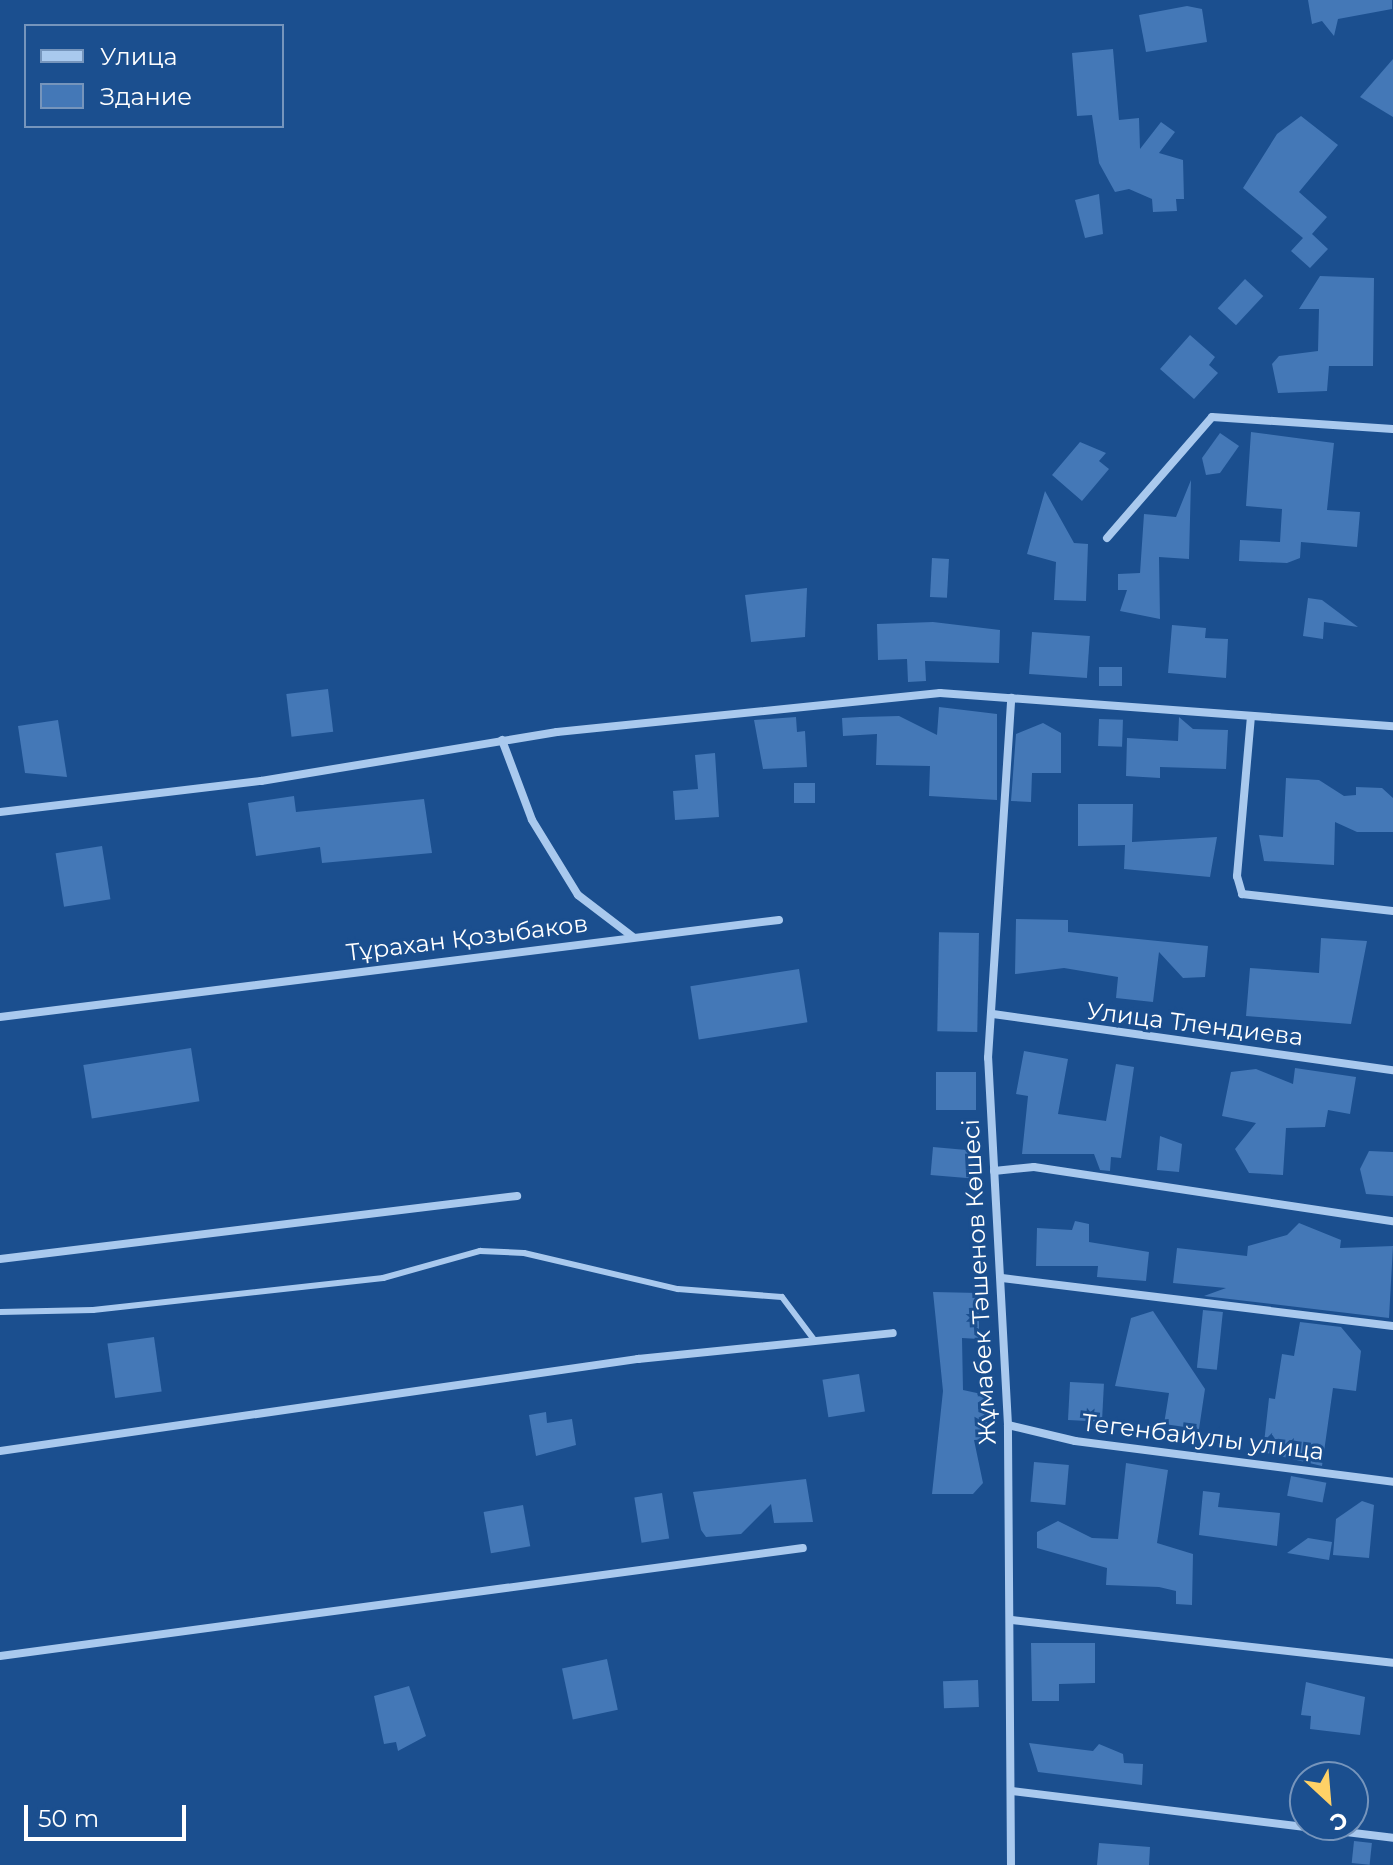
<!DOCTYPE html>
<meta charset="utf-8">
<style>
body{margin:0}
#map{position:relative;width:1393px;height:1865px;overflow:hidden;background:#1b4f8f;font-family:Montserrat,sans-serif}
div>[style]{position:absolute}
.building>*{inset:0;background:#4478b7;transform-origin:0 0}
.service>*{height:6px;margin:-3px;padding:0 3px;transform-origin:3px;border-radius:3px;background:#a9c9ee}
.minor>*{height:8px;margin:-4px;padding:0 4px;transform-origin:4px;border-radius:4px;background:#a9c9ee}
span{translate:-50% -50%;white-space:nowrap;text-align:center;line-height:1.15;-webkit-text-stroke:6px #1b4f8f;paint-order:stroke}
.street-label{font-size:24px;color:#fff}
.legend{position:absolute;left:24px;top:24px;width:260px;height:104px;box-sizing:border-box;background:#1b4f8f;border:2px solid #7695bc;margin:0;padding:10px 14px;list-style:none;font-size:24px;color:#fff}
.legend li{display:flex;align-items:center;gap:16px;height:40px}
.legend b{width:40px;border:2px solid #7695bc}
.north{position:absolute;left:1289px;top:1761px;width:80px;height:80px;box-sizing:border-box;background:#1b4f8f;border:2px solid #7695bc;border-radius:50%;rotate:154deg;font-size:22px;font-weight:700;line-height:32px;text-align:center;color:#fff}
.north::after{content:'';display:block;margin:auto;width:28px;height:36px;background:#ffd166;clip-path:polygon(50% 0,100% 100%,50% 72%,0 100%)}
.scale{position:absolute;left:24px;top:1805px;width:162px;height:36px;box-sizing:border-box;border:4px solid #fff;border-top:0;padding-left:10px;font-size:24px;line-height:28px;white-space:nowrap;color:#fff;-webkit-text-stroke:6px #1b4f8f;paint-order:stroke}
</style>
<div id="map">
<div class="building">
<div style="clip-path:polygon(1308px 0,1392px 0,1392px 9px,1338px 19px,1334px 36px,1322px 21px,1312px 24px)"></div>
<div style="clip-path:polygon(1187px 6px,1202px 9px,1207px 42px,1146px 52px,1139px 15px)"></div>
<div style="clip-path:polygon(1113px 49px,1119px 120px,1139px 118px,1140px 149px,1161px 122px,1175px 132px,1159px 153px,1183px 160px,1184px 199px,1176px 199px,1177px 211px,1153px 212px,1152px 199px,1129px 189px,1115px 192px,1099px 163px,1092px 115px,1077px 116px,1072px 53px)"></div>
<div style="clip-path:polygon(1393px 59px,1393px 117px,1360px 97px)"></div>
<div style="clip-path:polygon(1301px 116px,1338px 145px,1299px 192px,1327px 217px,1312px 234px,1328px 249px,1310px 268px,1291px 251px,1303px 238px,1243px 188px,1277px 134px)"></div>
<div style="clip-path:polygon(1099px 194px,1103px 234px,1085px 238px,1075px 200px)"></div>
<div style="clip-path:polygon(1320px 276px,1374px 278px,1373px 366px,1329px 366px,1327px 391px,1278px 393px,1272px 364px,1279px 356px,1318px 351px,1319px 309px,1299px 309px)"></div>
<div style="left:1245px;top:279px;width:25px;height:40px;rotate:43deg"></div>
<div style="clip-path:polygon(1190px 335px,1215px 357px,1209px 365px,1218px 373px,1194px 399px,1160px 369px)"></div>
<div style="clip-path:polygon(1251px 432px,1334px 443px,1327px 510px,1360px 512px,1357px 547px,1301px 542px,1300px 558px,1287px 563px,1239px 561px,1240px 540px,1280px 542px,1282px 509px,1246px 506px)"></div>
<div style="clip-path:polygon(1220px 433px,1239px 446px,1220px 473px,1206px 475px,1202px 458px)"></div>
<div style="clip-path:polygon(1080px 442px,1106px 453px,1099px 461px,1109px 469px,1082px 501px,1052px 475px)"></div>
<div style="clip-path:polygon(1191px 480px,1189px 559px,1159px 557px,1160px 619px,1120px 611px,1127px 590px,1118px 590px,1118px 574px,1140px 573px,1144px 514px,1176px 517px)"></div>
<div style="clip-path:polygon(1045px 491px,1074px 543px,1088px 544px,1086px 601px,1054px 600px,1056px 562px,1027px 554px)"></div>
<div style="left:932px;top:558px;width:17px;height:39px;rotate:3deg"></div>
<div style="clip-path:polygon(807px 588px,805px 637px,751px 642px,745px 595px)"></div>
<div style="clip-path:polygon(1308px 598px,1322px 600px,1358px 627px,1324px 622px,1323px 639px,1303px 636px)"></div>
<div style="clip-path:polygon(933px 622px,1000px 630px,999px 663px,925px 661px,926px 681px,908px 682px,907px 659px,878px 660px,877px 624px)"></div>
<div style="clip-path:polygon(1172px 625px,1206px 628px,1205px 638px,1228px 639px,1226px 678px,1168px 673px)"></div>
<div style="left:1032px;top:632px;width:58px;height:42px;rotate:4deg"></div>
<div style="left:1099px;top:667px;width:23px;height:19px"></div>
<div style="left:328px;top:689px;width:43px;height:42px;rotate:83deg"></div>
<div style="clip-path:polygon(939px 707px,997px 714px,997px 800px,929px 796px,930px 766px,876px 765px,877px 734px,843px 736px,842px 718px,860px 717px,899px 716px,937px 735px)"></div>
<div style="clip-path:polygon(796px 717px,797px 732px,805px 731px,807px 767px,763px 769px,754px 720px)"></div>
<div style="clip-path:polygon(1179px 717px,1193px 729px,1228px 730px,1226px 769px,1160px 767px,1160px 778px,1126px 776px,1127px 738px,1178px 741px)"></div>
<div style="left:1099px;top:719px;width:24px;height:27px;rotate:2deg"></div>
<div style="clip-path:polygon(58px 720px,67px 777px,25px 773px,18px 726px)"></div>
<div style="clip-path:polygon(1043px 723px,1061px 733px,1061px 773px,1032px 773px,1031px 802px,1011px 801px,1016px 734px)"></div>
<div style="clip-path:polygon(715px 753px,719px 817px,675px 820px,673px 791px,698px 789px,695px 755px)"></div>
<div style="clip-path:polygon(1286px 778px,1319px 780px,1344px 796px,1356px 795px,1356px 787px,1382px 788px,1393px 798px,1393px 832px,1357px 832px,1335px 822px,1334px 865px,1264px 861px,1259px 835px,1283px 837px)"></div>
<div style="left:794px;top:783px;width:21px;height:20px"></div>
<div style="clip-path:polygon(294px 796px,296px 812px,424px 799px,432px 853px,322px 863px,320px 847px,256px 856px,248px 803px)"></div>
<div style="clip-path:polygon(1078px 804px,1133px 804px,1132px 842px,1217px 837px,1210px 877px,1124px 869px,1125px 845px,1078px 846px)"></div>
<div style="left:102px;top:846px;width:54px;height:47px;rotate:81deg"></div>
<div style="clip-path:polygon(1016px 919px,1068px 920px,1068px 932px,1208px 946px,1205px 977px,1183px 978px,1159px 952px,1153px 1002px,1116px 998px,1118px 977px,1064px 968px,1015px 974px)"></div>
<div style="left:979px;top:933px;width:99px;height:40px;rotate:91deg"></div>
<div style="clip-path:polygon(1321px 938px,1367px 941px,1351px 1024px,1246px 1016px,1250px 968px,1319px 973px)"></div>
<div style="left:799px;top:969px;width:54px;height:110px;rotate:81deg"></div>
<div style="left:191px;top:1048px;width:54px;height:109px;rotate:81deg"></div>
<div style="clip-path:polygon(1024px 1051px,1068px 1059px,1058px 1114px,1106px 1121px,1116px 1064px,1134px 1067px,1121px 1158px,1111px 1157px,1110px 1171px,1100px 1170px,1094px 1154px,1022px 1154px,1028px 1096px,1016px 1094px)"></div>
<div style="clip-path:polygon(1295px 1068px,1356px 1077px,1350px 1114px,1328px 1110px,1325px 1127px,1286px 1128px,1283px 1175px,1249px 1173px,1235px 1149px,1256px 1123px,1222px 1116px,1231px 1072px,1256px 1069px,1293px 1084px)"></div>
<div style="left:936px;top:1072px;width:40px;height:38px"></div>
<div style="clip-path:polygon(1160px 1136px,1182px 1144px,1179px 1172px,1157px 1170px)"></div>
<div style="left:933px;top:1147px;width:42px;height:28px;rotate:5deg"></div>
<div style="clip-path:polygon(1369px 1151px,1393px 1152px,1393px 1196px,1366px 1194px,1360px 1169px)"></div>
<div style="clip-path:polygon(1075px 1221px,1089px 1224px,1089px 1242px,1149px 1252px,1146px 1281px,1097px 1277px,1098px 1266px,1036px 1266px,1037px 1228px,1072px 1230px)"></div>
<div style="clip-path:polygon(1299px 1223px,1341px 1240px,1340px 1248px,1393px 1246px,1389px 1318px,1204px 1296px,1226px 1288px,1173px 1283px,1177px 1248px,1247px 1256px,1248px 1246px,1287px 1235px)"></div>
<div style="clip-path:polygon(933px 1292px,979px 1293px,979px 1339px,962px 1338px,963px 1390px,986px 1395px,988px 1439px,974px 1440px,983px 1483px,973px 1494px,932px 1494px,943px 1391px)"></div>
<div style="left:1203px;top:1310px;width:20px;height:58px;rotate:6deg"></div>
<div style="clip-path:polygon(1153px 1311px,1205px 1389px,1199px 1429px,1164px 1424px,1169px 1393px,1115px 1386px,1131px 1318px)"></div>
<div style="clip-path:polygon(1300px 1322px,1341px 1327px,1361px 1351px,1356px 1391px,1333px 1388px,1322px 1466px,1263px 1452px,1269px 1398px,1275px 1399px,1282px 1354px,1294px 1356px)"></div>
<div style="left:154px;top:1337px;width:55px;height:47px;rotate:82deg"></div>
<div style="left:859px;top:1374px;width:38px;height:37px;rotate:81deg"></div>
<div style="left:1070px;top:1382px;width:34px;height:38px;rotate:3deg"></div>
<div style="clip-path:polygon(546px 1412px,547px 1423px,572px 1419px,576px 1445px,536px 1456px,529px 1415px)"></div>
<div style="left:1034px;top:1462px;width:35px;height:40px;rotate:5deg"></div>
<div style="clip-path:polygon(1126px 1463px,1168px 1470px,1157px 1543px,1193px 1554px,1192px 1605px,1176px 1604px,1176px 1591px,1159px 1587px,1106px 1585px,1107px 1568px,1037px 1548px,1037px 1532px,1058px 1521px,1092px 1538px,1118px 1539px)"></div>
<div style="left:1291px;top:1476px;width:36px;height:20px;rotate:11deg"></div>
<div style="clip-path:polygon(806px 1479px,813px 1522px,774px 1523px,771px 1504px,741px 1534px,706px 1537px,701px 1530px,693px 1492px)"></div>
<div style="clip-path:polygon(1203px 1491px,1220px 1493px,1218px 1507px,1280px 1513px,1277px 1546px,1199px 1535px)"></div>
<div style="left:662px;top:1493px;width:46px;height:28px;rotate:81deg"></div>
<div style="clip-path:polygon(1362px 1501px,1374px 1505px,1369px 1558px,1333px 1555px,1336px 1519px)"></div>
<div style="left:523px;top:1505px;width:42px;height:40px;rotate:80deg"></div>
<div style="clip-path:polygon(1308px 1538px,1332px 1542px,1329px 1560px,1287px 1553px)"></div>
<div style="clip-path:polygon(1031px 1643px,1095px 1643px,1095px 1683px,1059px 1684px,1059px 1701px,1032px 1701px)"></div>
<div style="left:607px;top:1659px;width:52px;height:46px;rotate:78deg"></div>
<div style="left:978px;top:1680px;width:27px;height:35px;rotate:88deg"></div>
<div style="clip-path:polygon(1306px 1682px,1365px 1697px,1360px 1735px,1310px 1729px,1311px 1716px,1301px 1715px)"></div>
<div style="clip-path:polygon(409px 1686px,426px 1736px,398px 1751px,396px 1742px,384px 1744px,374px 1696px)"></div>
<div style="clip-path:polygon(1029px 1743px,1093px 1751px,1099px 1744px,1123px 1754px,1124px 1763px,1143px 1764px,1142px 1785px,1038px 1772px)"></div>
<div style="left:1354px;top:1841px;width:18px;height:22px;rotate:6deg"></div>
<div style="clip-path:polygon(1099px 1843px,1150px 1847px,1149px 1865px,1097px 1865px)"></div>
</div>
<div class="service">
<div style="left:0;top:1312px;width:93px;rotate:-1.2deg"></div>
<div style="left:93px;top:1310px;width:292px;rotate:-6.3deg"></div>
<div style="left:383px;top:1278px;width:101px;rotate:-15.6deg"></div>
<div style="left:480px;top:1251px;width:44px;rotate:2.6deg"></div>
<div style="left:524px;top:1253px;width:158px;rotate:13.2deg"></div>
<div style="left:678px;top:1289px;width:104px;rotate:4.4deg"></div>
<div style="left:782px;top:1297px;width:55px;rotate:53.1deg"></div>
</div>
<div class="minor">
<div style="left:1107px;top:538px;width:160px;rotate:-49deg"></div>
<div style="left:1212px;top:417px;width:181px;rotate:3.8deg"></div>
<div style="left:1251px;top:716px;width:161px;rotate:95deg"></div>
<div style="left:1237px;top:876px;width:19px;rotate:74deg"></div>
<div style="left:1242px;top:894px;width:152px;rotate:6.4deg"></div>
<div style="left:502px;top:740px;width:85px;rotate:69.4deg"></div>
<div style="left:532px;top:820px;width:88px;rotate:58.5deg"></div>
<div style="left:578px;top:895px;width:69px;rotate:37.4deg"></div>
<div style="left:0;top:812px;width:263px;rotate:-6.8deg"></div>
<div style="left:261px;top:781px;width:300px;rotate:-9.4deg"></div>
<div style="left:557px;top:732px;width:385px;rotate:-5.8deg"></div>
<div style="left:940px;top:693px;width:454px;rotate:4.2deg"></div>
<div style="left:993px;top:1014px;width:404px;rotate:8deg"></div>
<div style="left:0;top:1017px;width:785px;rotate:-7.1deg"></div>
<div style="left:994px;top:1171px;width:40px;rotate:-5.7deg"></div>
<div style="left:1034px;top:1167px;width:363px;rotate:8.6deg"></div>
<div style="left:0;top:1259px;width:521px;rotate:-6.95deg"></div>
<div style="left:1002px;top:1278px;width:394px;rotate:7deg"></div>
<div style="left:1008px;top:1425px;width:69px;rotate:13.4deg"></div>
<div style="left:1075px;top:1441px;width:321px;rotate:7.3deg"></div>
<div style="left:0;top:1451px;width:645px;rotate:-8.21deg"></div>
<div style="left:638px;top:1359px;width:256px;rotate:-5.8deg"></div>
<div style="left:1012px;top:1620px;width:383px;rotate:6.4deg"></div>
<div style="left:0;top:1656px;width:810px;rotate:-7.66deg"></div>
<div style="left:1012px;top:1791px;width:384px;rotate:7deg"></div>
<div style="left:1011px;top:1865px;width:440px;rotate:-90.4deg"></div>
<div style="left:1008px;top:1425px;width:368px;rotate:-93.1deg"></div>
<div style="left:988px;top:1058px;width:361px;rotate:-86.3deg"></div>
</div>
<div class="street-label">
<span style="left:467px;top:938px;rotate:-7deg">Тұрахан Қозыбаков</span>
<span style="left:1195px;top:1024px;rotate:7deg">Улица Тлендиева</span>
<span style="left:979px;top:1282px;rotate:-93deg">Жұмабек Тәшенов Көшесі</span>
<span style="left:1203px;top:1437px;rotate:7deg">Тегенбайулы улица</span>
</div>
<ul class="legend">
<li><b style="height:10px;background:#a9c9ee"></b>Улица</li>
<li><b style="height:22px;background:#4478b7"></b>Здание</li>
</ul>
<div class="north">С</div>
<div class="scale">50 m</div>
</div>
